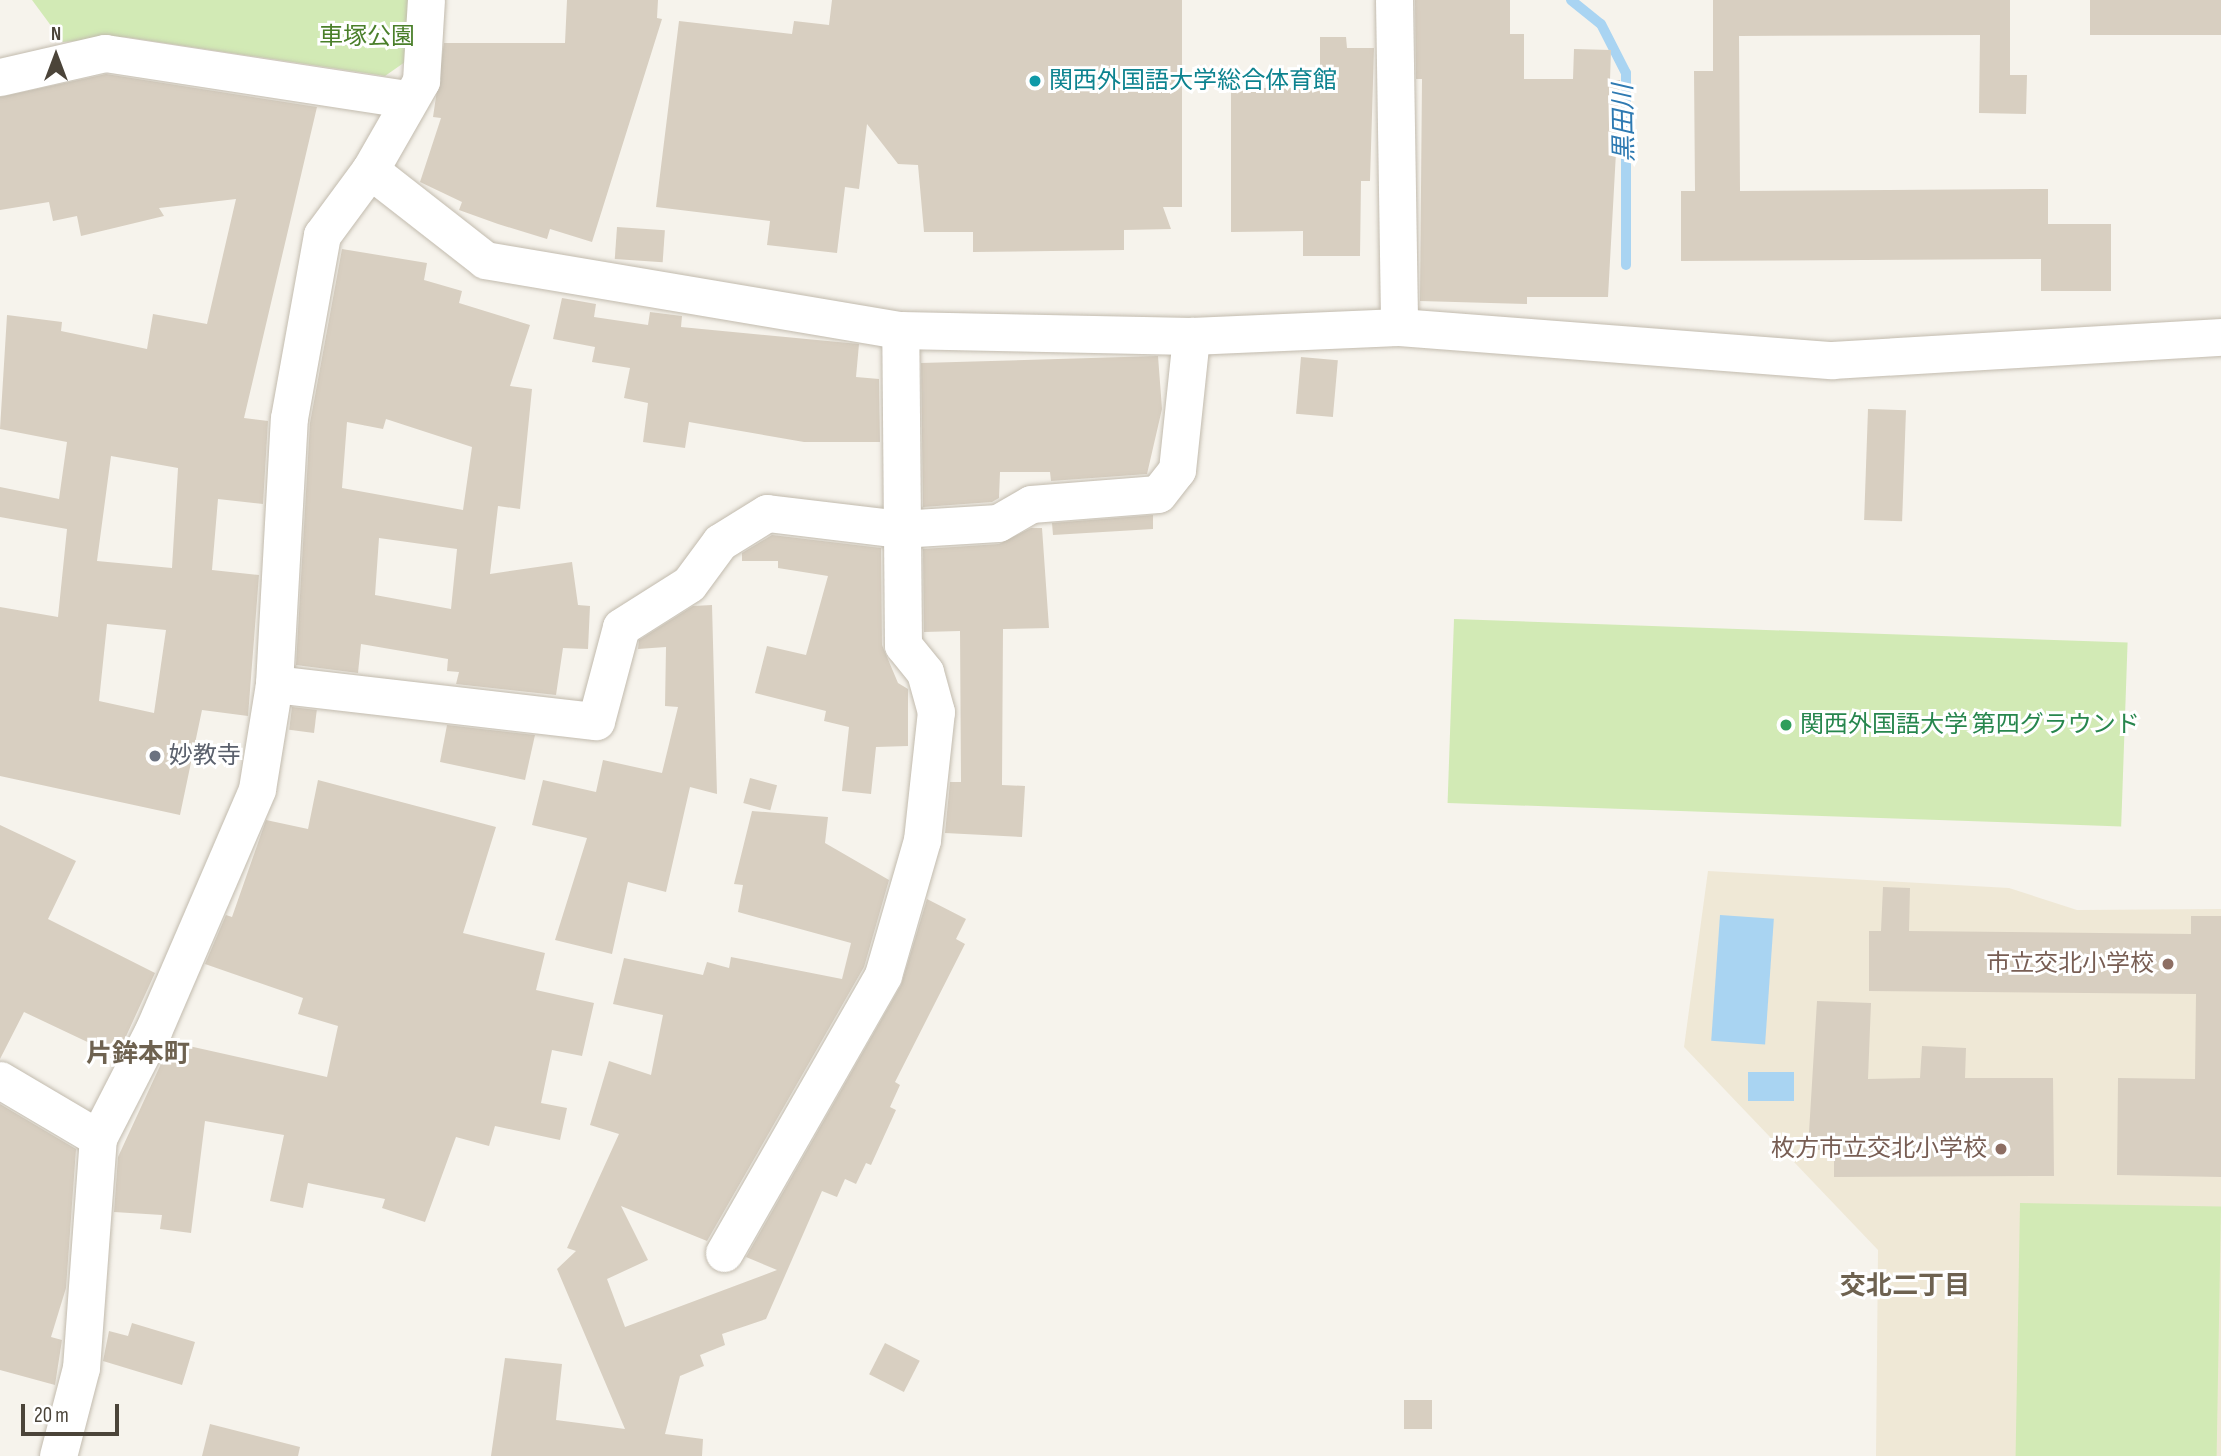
<!DOCTYPE html>
<meta charset="utf-8">
<style>
body{margin:0}
#map{position:relative;width:2221px;height:1456px;overflow:hidden;background:#f6f3ec;font-family:"Sofia Sans Condensed","Noto Sans JP",sans-serif}
div>[style]{position:absolute}
.education>*{inset:0;background:#efe8d6}
.green>*{inset:0;background:#d2eab5;transform-origin:0 0}
.water>*{inset:0;background:#a9d4f2;transform-origin:0 0}
.stream>*{height:10px;margin:-5px;padding:0 5px;transform-origin:5px;border-radius:5px;background:#a9d4f2}
.building>*{inset:0;background:#d8cfc1;transform-origin:0 0}
.roads{filter:drop-shadow(0 0 2px #c2bbae) drop-shadow(0 0 2px #c2bbae)}
.minor>*{height:37px;margin:-18.5px;padding:0 18.5px;transform-origin:18.5px;border-radius:18.5px;background:#fff}
.dots>*{width:19px;height:19px;translate:-50% -50%;box-sizing:border-box;border:4px solid #fff;border-radius:50%}
span{translate:-50% -50%;white-space:nowrap;text-align:center;line-height:1.15;-webkit-text-stroke:6px #fff;paint-order:stroke}
.park-label{font-size:24px;color:#4a7f2a}
.culture-label{font-size:24px;color:#0d838f}
.left{translate:0 -50%;text-align:left}
.leisure-label{font-size:24px;color:#27864d}
.worship-label{font-size:24px;color:#5b616d}
.education-label{font-size:24px;color:#785e54}
.right{translate:-100% -50%;text-align:right}
.water-label{font-size:26px;color:#2e7ab2;font-style:italic}
.neighbourhood-label{font-size:26px;color:#6e6250;font-weight:700}
.north{position:absolute;left:21px;top:21px;width:70px;height:70px;-webkit-text-stroke:5px #fff;paint-order:stroke;rotate:0deg;font-size:19px;font-weight:700;line-height:28px;text-align:center;color:#4b4439}
.north::after{content:'';display:block;margin:auto;width:24px;height:32px;background:#4b4439;clip-path:polygon(50% 0,100% 100%,50% 72%,0 100%)}
.scale{position:absolute;left:21px;top:1404px;width:98px;height:32px;box-sizing:border-box;border:4px solid #4b4439;border-top:0;padding-left:9px;font-size:21px;line-height:24px;white-space:nowrap;color:#4b4439;-webkit-text-stroke:5px #fff;paint-order:stroke}
</style>
<div id="map">
<div class="education">
<div style="clip-path:polygon(1708px 871px,2009px 888px,2077px 910px,2221px 909px,2221px 1456px,1876px 1456px,1878px 1250px,1684px 1047px)"></div>
</div>
<div class="green">
<div style="clip-path:polygon(32px 0,410px 0,405px 62px,385px 76px,125px 37px,63px 42px)"></div>
<div style="left:1454px;top:619px;width:674px;height:184px;rotate:2deg"></div>
<div style="left:2020px;top:1203px;width:201px;height:253px;rotate:1deg"></div>
</div>
<div class="water">
<div style="left:1720px;top:915px;width:54px;height:126px;rotate:4deg"></div>
<div style="left:1748px;top:1072px;width:46px;height:29px"></div>
</div>
<div class="stream">
<div style="left:1571px;top:0;width:38px;rotate:39deg"></div>
<div style="left:1601px;top:24px;width:55px;rotate:63deg"></div>
<div style="left:1626px;top:73px;width:192px;rotate:90deg"></div>
</div>
<div class="building">
<div style="clip-path:polygon(567px 0,658px 0,657px 18px,662px 19px,592px 242px,550px 229px,547px 239px,498px 224px,459px 210px,462px 202px,420px 182px,441px 118px,433px 117px,444px 43px,565px 43px)"></div>
<div style="clip-path:polygon(832px 0,1182px 0,1182px 207px,1163px 207px,1171px 229px,1124px 230px,1124px 250px,973px 252px,973px 232px,924px 232px,918px 165px,898px 164px,867px 124px,859px 189px,845px 187px,837px 253px,767px 245px,770px 221px,656px 207px,679px 21px,792px 34px,794px 21px,829px 25px)"></div>
<div style="clip-path:polygon(1415px 0,1510px 0,1510px 34px,1524px 34px,1524px 79px,1573px 79px,1574px 49px,1611px 50px,1610px 80px,1620px 80px,1608px 297px,1527px 297px,1527px 304px,1420px 301px,1422px 79px,1416px 79px)"></div>
<div style="clip-path:polygon(1713px 0,2010px 0,2010px 75px,2027px 75px,2026px 114px,1979px 113px,1980px 35px,1739px 36px,1740px 191px,2048px 189px,2048px 224px,2111px 224px,2111px 291px,2041px 291px,2041px 259px,1681px 261px,1681px 191px,1695px 191px,1694px 71px,1713px 71px)"></div>
<div style="left:2090px;top:0;width:131px;height:35px"></div>
<div style="clip-path:polygon(1320px 37px,1346px 37px,1347px 48px,1374px 48px,1370px 181px,1361px 181px,1360px 256px,1303px 256px,1303px 231px,1231px 232px,1231px 88px,1320px 88px)"></div>
<div style="clip-path:polygon(evenodd,106px 74px,317px 107px,244px 418px,268px 421px,263px 504px,218px 499px,212px 570px,259px 575px,248px 716px,202px 710px,180px 815px,0 776px,0 607px,58px 617px,67px 529px,0 517px,0 487px,59px 499px,67px 442px,0 429px,7px 315px,62px 322px,61px 331px,147px 349px,153px 314px,207px 324px,236px 199px,159px 208px,164px 216px,81px 236px,77px 216px,53px 221px,49px 202px,0 210px,0 97px,106px 74px,111px 456px,178px 468px,172px 568px,97px 561px,111px 456px,106px 74px,107px 624px,166px 630px,154px 713px,99px 701px,107px 624px)"></div>
<div style="left:617px;top:227px;width:48px;height:32px;rotate:4deg"></div>
<div style="clip-path:polygon(evenodd,342px 249px,427px 263px,424px 280px,462px 291px,459px 303px,530px 325px,510px 386px,532px 389px,520px 509px,498px 506px,490px 574px,572px 562px,578px 605px,590px 606px,588px 649px,563px 648px,556px 695px,456px 684px,459px 672px,447px 671px,448px 659px,361px 644px,358px 673px,296px 665px,310px 423px,342px 249px,386px 419px,472px 447px,463px 510px,342px 488px,347px 422px,383px 429px,386px 419px,342px 249px,379px 538px,457px 549px,451px 609px,375px 595px,379px 538px)"></div>
<div style="clip-path:polygon(562px 298px,596px 304px,594px 317px,648px 325px,650px 312px,682px 316px,681px 327px,859px 344px,856px 377px,879px 379px,880px 442px,804px 442px,689px 422px,685px 448px,643px 442px,648px 403px,624px 398px,630px 368px,592px 362px,595px 347px,553px 339px)"></div>
<div style="clip-path:polygon(1158px 356px,1162px 409px,1147px 474px,1051px 481px,1050px 472px,1000px 472px,999px 498px,992px 502px,923px 507px,921px 363px)"></div>
<div style="left:1301px;top:357px;width:37px;height:57px;rotate:5deg"></div>
<div style="left:1868px;top:409px;width:38px;height:111px;rotate:2deg"></div>
<div style="clip-path:polygon(1153px 515px,1153px 529px,1053px 535px,1052px 523px)"></div>
<div style="clip-path:polygon(1031px 528px,1042px 528px,1049px 628px,1003px 629px,1002px 785px,1025px 786px,1022px 837px,945px 833px,950px 782px,961px 782px,960px 631px,924px 632px,923px 549px,999px 544px)"></div>
<div style="clip-path:polygon(772px 535px,881px 548px,882px 645px,898px 683px,908px 689px,908px 746px,876px 747px,871px 794px,842px 791px,849px 727px,824px 721px,826px 711px,755px 693px,767px 646px,806px 655px,828px 576px,778px 568px,778px 561px,742px 561px,742px 553px)"></div>
<div style="clip-path:polygon(712px 605px,717px 794px,690px 787px,666px 892px,628px 882px,612px 954px,555px 940px,587px 838px,532px 825px,543px 780px,596px 792px,603px 760px,662px 773px,678px 707px,665px 706px,666px 647px,638px 649px,639px 640px,693px 606px)"></div>
<div style="left:292px;top:707px;width:25px;height:23px;rotate:7deg"></div>
<div style="clip-path:polygon(447px 725px,535px 735px,525px 780px,440px 762px)"></div>
<div style="left:750px;top:778px;width:28px;height:26px;rotate:15deg"></div>
<div style="clip-path:polygon(318px 780px,496px 827px,463px 933px,545px 953px,536px 990px,594px 1003px,582px 1056px,552px 1050px,541px 1103px,567px 1108px,560px 1140px,495px 1126px,489px 1146px,456px 1137px,425px 1222px,382px 1208px,385px 1199px,308px 1183px,303px 1208px,270px 1201px,284px 1135px,205px 1121px,191px 1233px,160px 1229px,162px 1215px,114px 1212px,118px 1157px,171px 1042px,327px 1077px,338px 1026px,298px 1014px,303px 998px,205px 964px,226px 915px,232px 917px,266px 820px,308px 829px)"></div>
<div style="clip-path:polygon(752px 811px,828px 817px,825px 843px,889px 880px,864px 967px,707px 1241px,621px 1206px,648px 1260px,607px 1279px,625px 1327px,777px 1270px,746px 1257px,901px 985px,927px 899px,966px 919px,956px 939px,965px 944px,895px 1082px,900px 1085px,890px 1107px,896px 1110px,871px 1165px,866px 1163px,856px 1184px,845px 1179px,837px 1197px,822px 1191px,766px 1319px,722px 1334px,725px 1345px,700px 1355px,704px 1366px,680px 1376px,665px 1434px,703px 1439px,702px 1456px,491px 1456px,505px 1358px,562px 1364px,556px 1420px,625px 1429px,557px 1269px,576px 1251px,567px 1248px,619px 1134px,590px 1125px,609px 1061px,651px 1075px,663px 1015px,613px 1004px,624px 958px,703px 975px,707px 962px,729px 968px,731px 957px,842px 979px,851px 943px,738px 912px,743px 885px,734px 884px)"></div>
<div style="clip-path:polygon(0 825px,76px 861px,48px 919px,155px 973px,117px 1056px,24px 1012px,0 1059px)"></div>
<div style="clip-path:polygon(1883px 887px,1910px 888px,1909px 931px,2191px 934px,2191px 916px,2221px 916px,2221px 1177px,2117px 1175px,2118px 1078px,2195px 1079px,2196px 994px,1869px 991px,1869px 931px,1881px 931px)"></div>
<div style="clip-path:polygon(1817px 1001px,1871px 1003px,1868px 1079px,1920px 1078px,1922px 1046px,1966px 1048px,1965px 1078px,2053px 1078px,2054px 1176px,1834px 1177px,1834px 1151px,1808px 1149px)"></div>
<div style="clip-path:polygon(0 1104px,76px 1149px,66px 1288px,51px 1337px,62px 1340px,55px 1385px,0 1370px)"></div>
<div style="clip-path:polygon(132px 1323px,195px 1342px,182px 1385px,103px 1361px,109px 1331px,128px 1336px)"></div>
<div style="left:885px;top:1343px;width:39px;height:35px;rotate:27deg"></div>
<div style="left:1404px;top:1400px;width:28px;height:29px"></div>
<div style="clip-path:polygon(210px 1424px,300px 1447px,298px 1456px,202px 1456px)"></div>
</div>
<div class="roads">
<div class="minor">
<div style="left:1394px;top:0;width:327px;rotate:89.1deg"></div>
<div style="left:0;top:77px;width:108px;rotate:-12.9deg"></div>
<div style="left:105px;top:53px;width:305px;rotate:8.7deg"></div>
<div style="left:370px;top:170px;width:146px;rotate:38deg"></div>
<div style="left:485px;top:260px;width:421px;rotate:9.6deg"></div>
<div style="left:900px;top:330px;width:291px;rotate:1.2deg"></div>
<div style="left:1191px;top:336px;width:208px;rotate:-2.5deg"></div>
<div style="left:1399px;top:327px;width:434px;rotate:4.4deg"></div>
<div style="left:1832px;top:360px;width:390px;rotate:-3.4deg"></div>
<div style="left:274px;top:684px;width:324px;rotate:6.6deg"></div>
<div style="left:596px;top:721px;width:97px;rotate:-75.1deg"></div>
<div style="left:621px;top:627px;width:80px;rotate:-32.3deg"></div>
<div style="left:689px;top:584px;width:52px;rotate:-53.6deg"></div>
<div style="left:720px;top:542px;width:55px;rotate:-31.7deg"></div>
<div style="left:767px;top:513px;width:133px;rotate:6.9deg"></div>
<div style="left:899px;top:529px;width:99px;rotate:-3.5deg"></div>
<div style="left:998px;top:523px;width:38px;rotate:-30deg"></div>
<div style="left:1031px;top:504px;width:127px;rotate:-4.5deg"></div>
<div style="left:1158px;top:494px;width:31px;rotate:-52deg"></div>
<div style="left:1177px;top:470px;width:135px;rotate:-84deg"></div>
<div style="left:0;top:1080px;width:114px;rotate:30.6deg"></div>
<div style="left:724px;top:1253px;width:320px;rotate:-60.2deg"></div>
<div style="left:883px;top:975px;width:141px;rotate:-73.9deg"></div>
<div style="left:922px;top:840px;width:129px;rotate:-83.8deg"></div>
<div style="left:936px;top:712px;width:41px;rotate:-105.4deg"></div>
<div style="left:925px;top:672px;width:35px;rotate:-129deg"></div>
<div style="left:903px;top:645px;width:315px;rotate:-90.5deg"></div>
<div style="left:58px;top:1456px;width:91px;rotate:-75.4deg"></div>
<div style="left:81px;top:1368px;width:231px;rotate:-85.8deg"></div>
<div style="left:98px;top:1138px;width:120px;rotate:-62.8deg"></div>
<div style="left:153px;top:1031px;width:263px;rotate:-66.7deg"></div>
<div style="left:257px;top:789px;width:106px;rotate:-80.8deg"></div>
<div style="left:274px;top:684px;width:266px;rotate:-86.8deg"></div>
<div style="left:289px;top:418px;width:186px;rotate:-79.8deg"></div>
<div style="left:322px;top:235px;width:81px;rotate:-53.6deg"></div>
<div style="left:370px;top:170px;width:103px;rotate:-60.2deg"></div>
<div style="left:421px;top:81px;width:81px;rotate:-86.5deg"></div>
</div>
</div>
<div class="dots">
<div style="left:1035px;top:81px;background:#0f9aa8"></div>
<div style="left:1786px;top:725px;background:#2e9e5b"></div>
<div style="left:155px;top:756px;background:#6b7280"></div>
<div style="left:2168px;top:964px;background:#8d6e63"></div>
<div style="left:2001px;top:1149px;background:#8d6e63"></div>
</div>
<div class="park-label">
<span style="left:367px;top:37px">車塚公園</span>
</div>
<div class="culture-label">
<span class="left" style="left:1049px;top:81px">関西外国語大学総合体育館</span>
</div>
<div class="leisure-label">
<span class="left" style="left:1800px;top:725px">関西外国語大学 第四グラウンド</span>
</div>
<div class="worship-label">
<span class="left" style="left:169px;top:756px">妙教寺</span>
</div>
<div class="education-label">
<span class="right" style="left:2154px;top:964px">市立交北小学校</span>
<span class="right" style="left:1987px;top:1149px">枚方市立交北小学校</span>
</div>
<div class="water-label">
<span style="left:1625px;top:123px;rotate:-91deg">黒田川</span>
</div>
<div class="neighbourhood-label">
<span style="left:138px;top:1055px">片鉾本町</span>
<span style="left:1905px;top:1287px">交北二丁目</span>
</div>
<div class="north">N</div>
<div class="scale">20 m</div>
</div>
